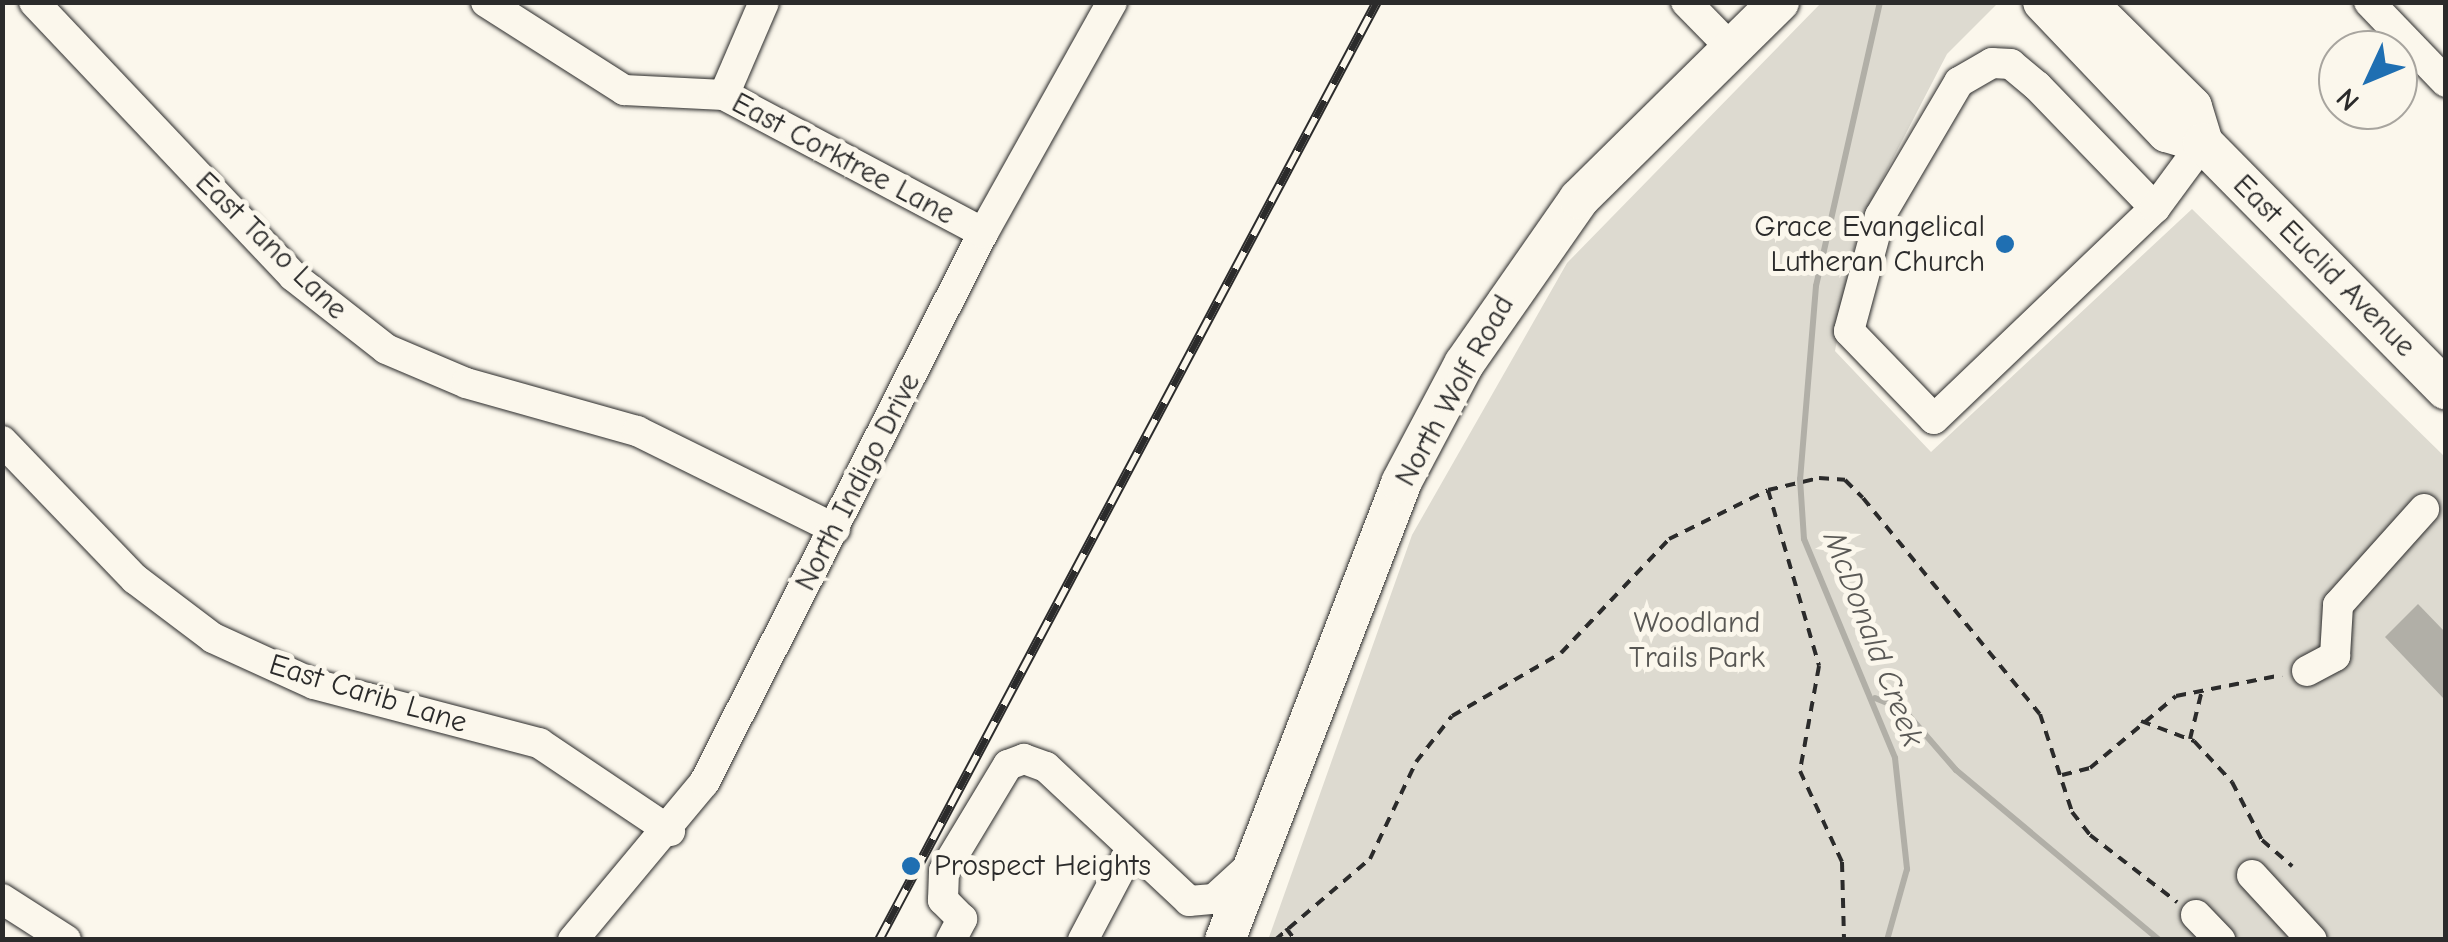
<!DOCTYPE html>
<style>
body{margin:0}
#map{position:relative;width:2448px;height:942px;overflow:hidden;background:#fbf7ec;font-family:"Comic Neue",sans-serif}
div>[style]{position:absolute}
.green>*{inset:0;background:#dddad0}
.water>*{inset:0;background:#b1afa7}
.stream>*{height:6px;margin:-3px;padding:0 3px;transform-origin:3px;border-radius:3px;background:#b1afa7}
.path>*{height:4px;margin-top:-2px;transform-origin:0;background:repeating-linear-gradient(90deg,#2b2b2b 0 10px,transparent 0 18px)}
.roads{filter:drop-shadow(0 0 2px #2b2b2b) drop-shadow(0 0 2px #2b2b2b)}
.minor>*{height:30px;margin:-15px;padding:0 15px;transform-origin:15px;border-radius:15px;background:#fbf7ec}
.major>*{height:40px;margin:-20px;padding:0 20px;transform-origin:20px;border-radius:20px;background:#fbf7ec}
.rail>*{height:10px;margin-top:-5px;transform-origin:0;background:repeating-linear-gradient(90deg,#fbf7ec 0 19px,#2b2b2b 0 38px);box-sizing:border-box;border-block:2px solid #2b2b2b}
.dots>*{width:28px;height:28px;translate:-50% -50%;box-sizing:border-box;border:5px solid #fbf7ec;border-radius:50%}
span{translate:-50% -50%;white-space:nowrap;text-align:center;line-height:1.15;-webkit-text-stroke:10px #fbf7ec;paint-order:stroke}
.street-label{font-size:30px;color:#2b2b2b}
.poi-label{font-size:30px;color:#2b2b2b}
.right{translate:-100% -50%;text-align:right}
.left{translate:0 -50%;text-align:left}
.park-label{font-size:30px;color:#585754}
.water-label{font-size:32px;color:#5a5956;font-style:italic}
.frame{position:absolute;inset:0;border:5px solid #2b2b2b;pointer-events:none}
.north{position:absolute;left:2318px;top:30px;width:100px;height:100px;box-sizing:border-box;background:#fbf7ec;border:2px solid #a8a59f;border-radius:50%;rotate:226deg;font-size:28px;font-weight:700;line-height:40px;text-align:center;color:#2b2b2b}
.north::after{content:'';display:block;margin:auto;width:35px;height:45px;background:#1f6fb2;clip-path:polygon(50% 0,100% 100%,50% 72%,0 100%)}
</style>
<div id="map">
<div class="green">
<div style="clip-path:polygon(1821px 3px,1998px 3px,1947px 54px,1859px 224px,1835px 351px,1931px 452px,2192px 209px,2445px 457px,2445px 939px,1268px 940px,1412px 535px,1567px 263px)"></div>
</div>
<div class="water">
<div style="clip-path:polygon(2418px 604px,2445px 632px,2445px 700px,2385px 637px)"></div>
</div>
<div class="stream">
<div style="left:1880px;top:2px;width:291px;rotate:102.7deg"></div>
<div style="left:1816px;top:286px;width:194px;rotate:94.7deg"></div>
<div style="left:1800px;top:479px;width:60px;rotate:86.2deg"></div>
<div style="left:1804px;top:539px;width:237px;rotate:67.4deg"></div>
<div style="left:1895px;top:758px;width:112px;rotate:83.8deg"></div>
<div style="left:1907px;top:869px;width:74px;rotate:105.7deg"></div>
<div style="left:1875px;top:698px;width:31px;rotate:22deg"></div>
<div style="left:1904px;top:710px;width:79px;rotate:49.1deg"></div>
<div style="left:1956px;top:770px;width:265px;rotate:39.9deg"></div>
</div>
<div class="path">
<div style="left:1768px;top:490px;width:183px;rotate:73.8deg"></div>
<div style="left:1819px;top:666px;width:107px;rotate:100.3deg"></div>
<div style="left:1800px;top:771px;width:100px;rotate:65.2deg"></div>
<div style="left:1842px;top:862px;width:78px;rotate:88.5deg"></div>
<div style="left:2141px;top:721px;width:57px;rotate:20.7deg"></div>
<div style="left:2194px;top:741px;width:56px;rotate:47.2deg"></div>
<div style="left:2232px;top:782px;width:65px;rotate:62.7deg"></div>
<div style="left:2262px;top:840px;width:40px;rotate:41deg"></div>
<div style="left:2190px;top:739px;width:50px;rotate:-76.2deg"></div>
<div style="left:2062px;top:775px;width:29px;rotate:-14deg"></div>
<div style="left:2090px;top:768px;width:112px;rotate:-39.9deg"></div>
<div style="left:2176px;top:696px;width:108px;rotate:-11.2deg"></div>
<div style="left:1286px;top:928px;width:15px;rotate:53deg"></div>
<div style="left:1275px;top:940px;width:125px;rotate:-40.5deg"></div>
<div style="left:1370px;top:859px;width:107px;rotate:-64.6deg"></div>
<div style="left:1416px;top:762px;width:58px;rotate:-52deg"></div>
<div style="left:1452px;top:716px;width:126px;rotate:-30deg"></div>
<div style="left:1561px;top:653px;width:157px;rotate:-46.5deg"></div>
<div style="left:1669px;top:539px;width:110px;rotate:-26.3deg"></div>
<div style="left:1768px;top:490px;width:52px;rotate:-13.2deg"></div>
<div style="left:1819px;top:478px;width:26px;rotate:4deg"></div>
<div style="left:1845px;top:480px;width:25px;rotate:45deg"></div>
<div style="left:1863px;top:498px;width:279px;rotate:50.7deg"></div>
<div style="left:2040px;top:714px;width:103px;rotate:71.9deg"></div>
<div style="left:2072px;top:812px;width:29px;rotate:52deg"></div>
<div style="left:2090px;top:835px;width:110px;rotate:37.6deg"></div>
<div style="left:1992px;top:940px;width:49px"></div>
</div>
<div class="roads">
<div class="minor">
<div style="left:34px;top:2px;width:377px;rotate:46.6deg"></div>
<div style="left:293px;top:276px;width:118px;rotate:38.1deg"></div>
<div style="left:386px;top:349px;width:87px;rotate:23deg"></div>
<div style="left:466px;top:383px;width:178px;rotate:15.7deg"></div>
<div style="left:637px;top:431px;width:221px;rotate:26.3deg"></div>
<div style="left:486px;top:2px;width:164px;rotate:32.5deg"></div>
<div style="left:624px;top:90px;width:100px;rotate:2.9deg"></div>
<div style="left:724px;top:95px;width:293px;rotate:28deg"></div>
<div style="left:1686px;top:2px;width:66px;rotate:45.6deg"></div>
<div style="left:2369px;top:2px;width:111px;rotate:46.1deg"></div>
<div style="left:724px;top:95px;width:101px;rotate:-66.7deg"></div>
<div style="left:2155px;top:208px;width:170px;rotate:-134deg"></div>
<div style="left:2037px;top:86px;width:34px;rotate:-140deg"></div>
<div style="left:2011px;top:64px;width:19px;rotate:-177deg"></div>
<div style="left:1992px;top:63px;width:38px;rotate:150deg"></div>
<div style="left:1959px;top:82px;width:156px;rotate:120.5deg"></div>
<div style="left:1880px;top:216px;width:119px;rotate:105.1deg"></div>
<div style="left:1849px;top:331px;width:122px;rotate:46deg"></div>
<div style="left:1934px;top:419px;width:306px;rotate:-43.7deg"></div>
<div style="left:2155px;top:208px;width:81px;rotate:-53.6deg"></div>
<div style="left:2px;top:441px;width:192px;rotate:46.1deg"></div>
<div style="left:135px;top:579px;width:98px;rotate:37.1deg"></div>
<div style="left:213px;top:638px;width:111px;rotate:24.5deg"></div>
<div style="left:314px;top:684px;width:233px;rotate:14.7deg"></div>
<div style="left:539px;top:743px;width:158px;rotate:33.9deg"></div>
<div style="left:2307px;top:671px;width:32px;rotate:-28deg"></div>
<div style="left:2335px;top:656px;width:51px;rotate:-86.6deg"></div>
<div style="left:2338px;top:605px;width:129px;rotate:-48.1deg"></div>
<div style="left:2252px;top:875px;width:88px;rotate:47.3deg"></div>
<div style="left:2px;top:899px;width:76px;rotate:32.6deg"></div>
<div style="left:2196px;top:915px;width:35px;rotate:46deg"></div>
<div style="left:573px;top:940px;width:204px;rotate:-50.2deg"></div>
<div style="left:704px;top:783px;width:617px;rotate:-63.1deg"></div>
<div style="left:983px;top:233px;width:265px;rotate:-60.8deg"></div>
<div style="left:951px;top:940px;width:24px;rotate:-62deg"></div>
<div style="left:962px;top:919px;width:27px;rotate:-135deg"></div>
<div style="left:943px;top:900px;width:29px;rotate:-88deg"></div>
<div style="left:944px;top:871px;width:124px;rotate:-58.9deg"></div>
<div style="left:1008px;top:765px;width:17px;rotate:-21deg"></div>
<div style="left:1024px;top:759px;width:23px;rotate:20deg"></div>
<div style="left:1046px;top:767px;width:196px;rotate:43.1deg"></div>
<div style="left:1189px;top:901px;width:25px;rotate:-5deg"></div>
<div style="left:1214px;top:899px;width:46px;rotate:-42.4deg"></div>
<div style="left:1083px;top:940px;width:101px;rotate:-62.2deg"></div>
</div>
<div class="major">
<div style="left:2043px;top:2px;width:180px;rotate:46.4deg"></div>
<div style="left:2167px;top:132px;width:38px;rotate:17deg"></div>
<div style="left:2086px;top:2px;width:149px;rotate:44.7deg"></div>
<div style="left:2192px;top:107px;width:38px;rotate:73deg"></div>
<div style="left:2203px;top:143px;width:346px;rotate:45.4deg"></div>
<div style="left:1225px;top:940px;width:490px;rotate:-68.9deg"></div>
<div style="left:1401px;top:483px;width:135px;rotate:-62.1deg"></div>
<div style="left:1464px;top:364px;width:201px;rotate:-55.1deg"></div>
<div style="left:1579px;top:199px;width:281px;rotate:-44.6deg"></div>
</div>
</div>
<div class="rail">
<div style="left:879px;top:940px;width:1062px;rotate:-62.04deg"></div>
</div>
<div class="dots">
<div style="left:2005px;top:244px;background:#1f6fb2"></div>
<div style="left:911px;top:866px;background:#1f6fb2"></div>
</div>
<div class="street-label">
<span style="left:843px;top:159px;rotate:28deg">East Corktree Lane</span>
<span style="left:271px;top:246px;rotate:44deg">East Tano Lane</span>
<span style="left:2324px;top:266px;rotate:45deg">East Euclid Avenue</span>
<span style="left:1455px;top:391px;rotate:-61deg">North Wolf Road</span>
<span style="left:858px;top:482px;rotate:-63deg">North Indigo Drive</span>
<span style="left:368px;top:694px;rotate:17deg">East Carib Lane</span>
</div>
<div class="poi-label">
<span class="right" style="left:1985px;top:244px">Grace Evangelical<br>Lutheran Church</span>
<span class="left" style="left:934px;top:866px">Prospect Heights</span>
</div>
<div class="park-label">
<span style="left:1697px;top:640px">Woodland<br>Trails Park</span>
</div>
<div class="water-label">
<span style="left:1873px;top:639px;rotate:69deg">McDonald Creek</span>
</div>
<div class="frame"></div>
<div class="north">N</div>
</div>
